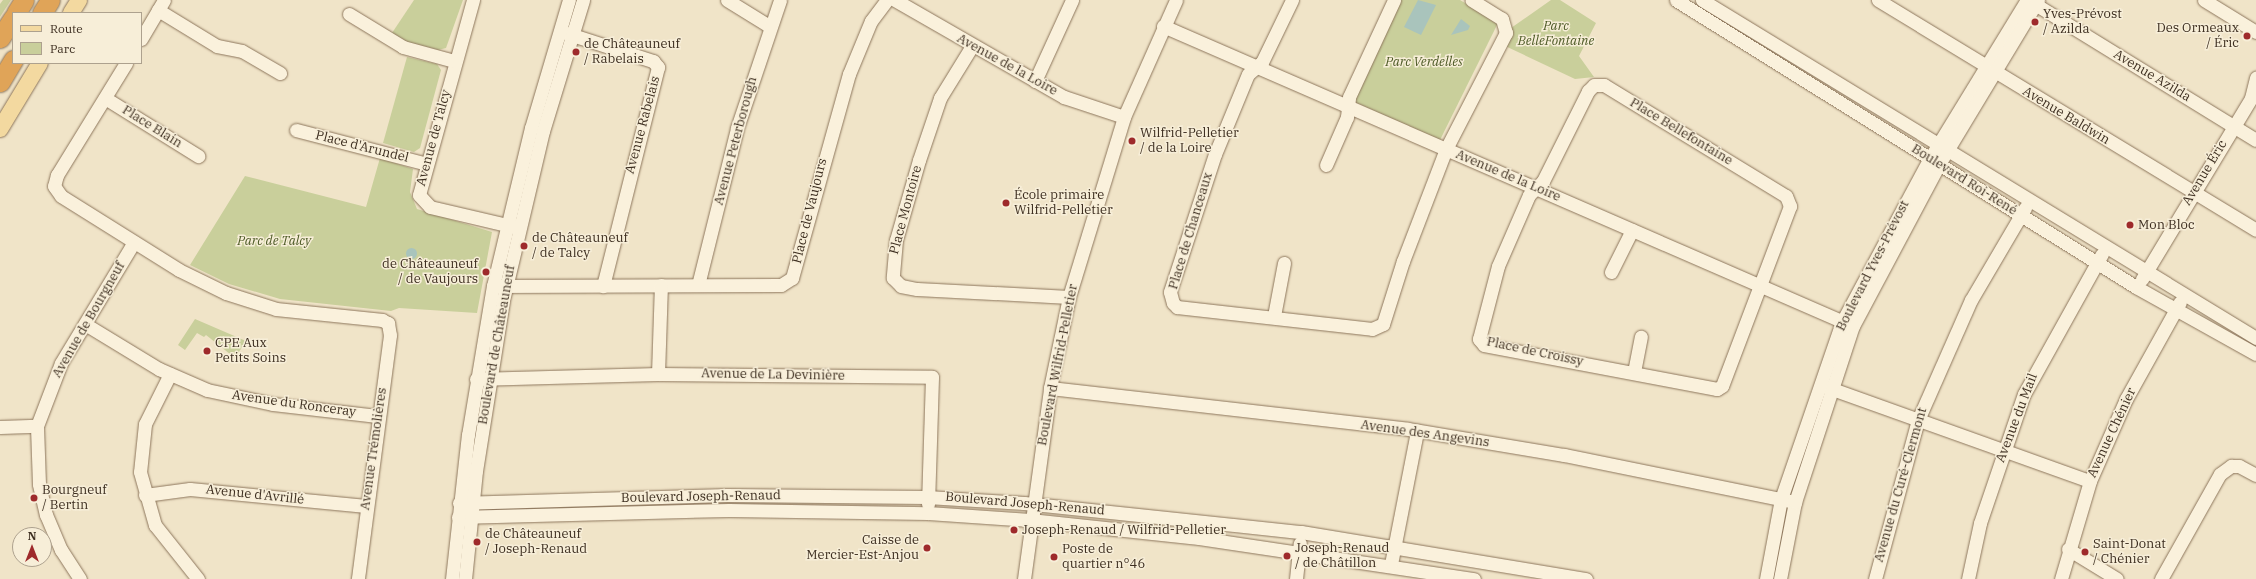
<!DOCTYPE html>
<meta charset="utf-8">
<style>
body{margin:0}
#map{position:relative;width:2256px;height:579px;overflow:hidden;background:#f0e4c8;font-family:"IBM Plex Serif",serif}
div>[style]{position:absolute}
.green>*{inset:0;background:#c9cf9b}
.water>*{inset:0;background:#a9c4bc}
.round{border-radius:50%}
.roads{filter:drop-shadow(0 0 1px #8d765c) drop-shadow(0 0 1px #8d765c)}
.minor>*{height:13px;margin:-6.5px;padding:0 6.5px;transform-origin:6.5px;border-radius:6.5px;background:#faf1dc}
.major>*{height:16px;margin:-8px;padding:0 8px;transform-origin:8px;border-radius:8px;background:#f3d9a0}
.highway>*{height:19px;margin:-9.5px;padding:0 9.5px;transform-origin:9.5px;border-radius:9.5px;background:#e0a458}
.dots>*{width:11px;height:11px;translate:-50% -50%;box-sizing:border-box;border:2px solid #f7eed8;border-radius:50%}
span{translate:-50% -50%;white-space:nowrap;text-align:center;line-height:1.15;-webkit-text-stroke:3px #f7eed8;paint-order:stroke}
.poi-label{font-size:13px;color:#3d2e20}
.left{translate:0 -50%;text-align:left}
.right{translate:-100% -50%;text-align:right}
.park-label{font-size:13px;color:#4d5a26;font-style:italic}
.street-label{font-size:13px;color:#3d2e20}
.legend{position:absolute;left:12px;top:12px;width:130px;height:52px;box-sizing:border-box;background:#f7eed8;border:1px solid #ada18e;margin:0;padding:5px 7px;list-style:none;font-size:12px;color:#3d2e20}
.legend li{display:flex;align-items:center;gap:8px;height:20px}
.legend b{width:20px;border:1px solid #ada18e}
.north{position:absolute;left:12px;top:527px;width:40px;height:40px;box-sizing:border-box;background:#f7eed8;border:1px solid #ada18e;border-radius:50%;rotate:0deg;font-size:11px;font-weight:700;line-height:16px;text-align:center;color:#3d2e20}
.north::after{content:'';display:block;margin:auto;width:14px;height:18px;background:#9e2a2b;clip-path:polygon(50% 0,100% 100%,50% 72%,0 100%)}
</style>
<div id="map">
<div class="green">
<div style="clip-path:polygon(3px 0,11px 0,0 17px,0 4px)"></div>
<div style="clip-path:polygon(414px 0,463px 0,446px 48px,438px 50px,407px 42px,392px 33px)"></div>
<div style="clip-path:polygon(1400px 0,1460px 0,1498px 23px,1440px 140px,1352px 101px)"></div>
<div style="clip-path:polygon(1551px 0,1560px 0,1596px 23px,1579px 56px,1594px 77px,1575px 79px,1503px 45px,1511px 28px)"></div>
<div style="clip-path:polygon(407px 57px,437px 64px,441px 70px,420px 148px,414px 152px,383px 143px)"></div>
<div style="clip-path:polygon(380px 158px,413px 169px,410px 192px,417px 209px,492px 232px,477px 313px,399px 308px,391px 311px,280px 299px,229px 284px,190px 265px,245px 176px,366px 207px)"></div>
<div style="clip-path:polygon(195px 319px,246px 341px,235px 358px,206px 335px,204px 337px,197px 333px,185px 350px,178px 345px)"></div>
</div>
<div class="water">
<div style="clip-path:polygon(1418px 0,1436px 5px,1421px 35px,1404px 27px)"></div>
<div style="clip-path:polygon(1461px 19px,1470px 26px,1468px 30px,1451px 35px)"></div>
<div class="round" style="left:405.5px;top:247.5px;width:11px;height:11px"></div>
</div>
<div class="roads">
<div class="minor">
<div style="left:473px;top:0;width:202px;rotate:105.5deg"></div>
<div style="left:419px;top:195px;width:16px;rotate:47deg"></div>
<div style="left:430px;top:207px;width:87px;rotate:13.2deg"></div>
<div style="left:727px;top:0;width:49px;rotate:31.8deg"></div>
<div style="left:895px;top:0;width:195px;rotate:29.9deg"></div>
<div style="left:1064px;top:97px;width:63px;rotate:18.4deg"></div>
<div style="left:1292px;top:0;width:69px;rotate:115.8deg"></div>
<div style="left:1262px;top:62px;width:18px;rotate:139deg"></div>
<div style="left:1248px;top:74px;width:87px;rotate:112.4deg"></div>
<div style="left:1215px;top:154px;width:145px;rotate:108.1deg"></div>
<div style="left:1170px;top:292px;width:11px;rotate:75deg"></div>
<div style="left:1173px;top:303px;width:6px;rotate:45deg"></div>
<div style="left:1177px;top:307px;width:196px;rotate:6.4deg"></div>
<div style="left:1372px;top:329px;width:12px;rotate:-24deg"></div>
<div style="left:1383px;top:324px;width:66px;rotate:-72.4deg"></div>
<div style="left:1403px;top:261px;width:120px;rotate:-69deg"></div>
<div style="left:1446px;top:149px;width:131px;rotate:-62.7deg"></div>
<div style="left:1506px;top:33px;width:15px;rotate:-106deg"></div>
<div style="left:1502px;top:19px;width:36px;rotate:-148deg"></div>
<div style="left:1676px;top:0;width:542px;rotate:31.96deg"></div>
<div style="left:2136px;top:287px;width:137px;rotate:29.2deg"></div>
<div style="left:1702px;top:0;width:649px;rotate:31.39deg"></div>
<div style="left:1878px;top:0;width:442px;rotate:31.3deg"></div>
<div style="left:2204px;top:0;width:61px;rotate:31.6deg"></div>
<div style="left:2030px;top:1px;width:265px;rotate:31.6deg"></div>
<div style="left:158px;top:10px;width:69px;rotate:31.4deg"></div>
<div style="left:217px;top:46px;width:25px;rotate:11deg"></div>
<div style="left:242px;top:51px;width:44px;rotate:30.1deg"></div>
<div style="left:349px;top:14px;width:63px;rotate:31.4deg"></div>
<div style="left:403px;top:47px;width:53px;rotate:15.4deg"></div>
<div style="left:1163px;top:26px;width:752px;rotate:23.5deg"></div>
<div style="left:563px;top:32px;width:95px;rotate:17.9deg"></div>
<div style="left:653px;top:61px;width:8px;rotate:50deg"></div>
<div style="left:658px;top:67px;width:226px;rotate:104.1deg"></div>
<div style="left:141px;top:39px;width:45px;rotate:-59.5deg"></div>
<div style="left:972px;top:46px;width:61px;rotate:121.6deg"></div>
<div style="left:940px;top:98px;width:65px;rotate:108.7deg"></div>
<div style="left:919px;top:160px;width:83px;rotate:106deg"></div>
<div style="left:896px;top:240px;width:38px;rotate:95deg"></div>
<div style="left:893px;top:278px;width:11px;rotate:45deg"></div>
<div style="left:901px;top:286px;width:16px;rotate:11deg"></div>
<div style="left:917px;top:289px;width:152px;rotate:3deg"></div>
<div style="left:126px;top:63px;width:132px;rotate:121.6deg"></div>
<div style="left:57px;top:175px;width:11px;rotate:105deg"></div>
<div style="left:54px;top:186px;width:12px;rotate:55deg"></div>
<div style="left:61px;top:196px;width:139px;rotate:32.1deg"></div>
<div style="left:179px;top:270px;width:52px;rotate:26.1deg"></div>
<div style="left:226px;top:293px;width:52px;rotate:17.7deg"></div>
<div style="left:276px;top:309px;width:107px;rotate:5.9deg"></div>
<div style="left:382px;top:320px;width:7px;rotate:27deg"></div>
<div style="left:388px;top:323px;width:12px;rotate:81deg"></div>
<div style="left:390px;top:335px;width:246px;rotate:97.5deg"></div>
<div style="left:1035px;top:81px;width:89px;rotate:-65.4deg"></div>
<div style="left:1594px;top:85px;width:10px"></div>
<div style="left:1604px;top:85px;width:213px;rotate:31.4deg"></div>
<div style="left:1786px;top:196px;width:11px;rotate:68deg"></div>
<div style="left:1790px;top:206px;width:192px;rotate:110.7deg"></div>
<div style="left:1722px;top:386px;width:6px;rotate:149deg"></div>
<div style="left:1717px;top:389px;width:237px;rotate:-169.3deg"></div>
<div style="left:1484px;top:345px;width:8px;rotate:-130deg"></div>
<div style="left:1479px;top:339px;width:75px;rotate:-75.4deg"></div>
<div style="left:1498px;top:266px;width:77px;rotate:-66.4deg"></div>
<div style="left:1529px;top:195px;width:20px;rotate:-45deg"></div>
<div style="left:1543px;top:181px;width:101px;rotate:-63.4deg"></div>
<div style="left:1588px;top:91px;width:8px;rotate:-45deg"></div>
<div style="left:105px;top:98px;width:110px;rotate:31.9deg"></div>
<div style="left:296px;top:130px;width:135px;rotate:14.5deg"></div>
<div style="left:1326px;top:165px;width:52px;rotate:-66.4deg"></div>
<div style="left:1347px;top:117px;width:20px;rotate:-84deg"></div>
<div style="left:1349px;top:97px;width:107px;rotate:-65.1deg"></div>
<div style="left:1611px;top:272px;width:47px;rotate:-63.4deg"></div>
<div style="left:2142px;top:279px;width:211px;rotate:-58.9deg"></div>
<div style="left:2251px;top:98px;width:21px;rotate:-76deg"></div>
<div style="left:698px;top:285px;width:162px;rotate:-76deg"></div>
<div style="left:737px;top:128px;width:135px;rotate:-71.4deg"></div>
<div style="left:493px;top:286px;width:288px;rotate:-0.2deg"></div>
<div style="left:781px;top:285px;width:13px;rotate:-32deg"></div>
<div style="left:792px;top:278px;width:212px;rotate:-74.4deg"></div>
<div style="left:849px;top:74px;width:57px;rotate:-67.5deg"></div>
<div style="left:871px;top:21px;width:26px;rotate:-53deg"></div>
<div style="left:1274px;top:316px;width:54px;rotate:-79.3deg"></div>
<div style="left:85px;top:324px;width:87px;rotate:31.3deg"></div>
<div style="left:159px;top:369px;width:52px;rotate:23.6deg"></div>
<div style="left:207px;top:390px;width:67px;rotate:12deg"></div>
<div style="left:273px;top:404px;width:105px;rotate:6.6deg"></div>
<div style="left:1634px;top:372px;width:36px;rotate:-79deg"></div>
<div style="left:170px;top:374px;width:56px;rotate:116.6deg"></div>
<div style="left:145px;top:424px;width:48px;rotate:95.9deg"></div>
<div style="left:140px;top:472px;width:55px;rotate:74.2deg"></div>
<div style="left:155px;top:525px;width:69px;rotate:51.5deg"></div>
<div style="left:658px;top:374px;width:89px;rotate:-88.1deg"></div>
<div style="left:476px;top:379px;width:182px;rotate:-1.6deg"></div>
<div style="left:658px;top:374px;width:274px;rotate:0.6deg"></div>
<div style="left:932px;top:377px;width:127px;rotate:91.8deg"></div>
<div style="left:1824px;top:386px;width:282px;rotate:19.7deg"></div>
<div style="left:1050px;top:388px;width:360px;rotate:6.5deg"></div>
<div style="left:1408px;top:429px;width:158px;rotate:9.5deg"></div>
<div style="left:1564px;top:455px;width:236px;rotate:11.5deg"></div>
<div style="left:0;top:427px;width:37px;rotate:-2deg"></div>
<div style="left:145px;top:495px;width:45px;rotate:-7.6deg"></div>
<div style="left:190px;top:489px;width:177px;rotate:5.5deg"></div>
<div style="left:459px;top:503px;width:268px;rotate:-1.7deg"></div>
<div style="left:727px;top:495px;width:200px;rotate:0.6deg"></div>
<div style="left:927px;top:497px;width:97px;rotate:3.5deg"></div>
<div style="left:1024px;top:503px;width:279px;rotate:6deg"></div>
<div style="left:1301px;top:532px;width:289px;rotate:9.4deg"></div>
<div style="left:458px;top:517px;width:271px;rotate:-1.5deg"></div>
<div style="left:729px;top:510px;width:199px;rotate:0.9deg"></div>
<div style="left:928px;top:513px;width:102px;rotate:3.9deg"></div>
<div style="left:1030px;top:520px;width:170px;rotate:6.1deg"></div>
<div style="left:1199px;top:538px;width:278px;rotate:8.5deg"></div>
<div style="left:2068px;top:549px;width:57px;rotate:31.5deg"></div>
<div style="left:1391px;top:564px;width:136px;rotate:-78.9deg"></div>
<div style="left:80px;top:579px;width:35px;rotate:-123deg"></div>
<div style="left:61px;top:550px;width:38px;rotate:-113deg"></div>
<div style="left:46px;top:515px;width:32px;rotate:-103deg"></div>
<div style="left:39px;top:484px;width:58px;rotate:-92deg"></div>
<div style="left:37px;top:426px;width:67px;rotate:-69.1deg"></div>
<div style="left:61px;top:363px;width:141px;rotate:-58.9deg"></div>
<div style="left:452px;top:579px;width:145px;rotate:-83.7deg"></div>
<div style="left:468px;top:435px;width:151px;rotate:-80.5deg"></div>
<div style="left:493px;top:286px;width:163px;rotate:-76.5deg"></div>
<div style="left:531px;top:128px;width:134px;rotate:-73.5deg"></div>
<div style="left:465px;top:579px;width:109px;rotate:-84.2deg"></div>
<div style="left:476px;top:471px;width:173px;rotate:-81deg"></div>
<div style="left:503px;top:300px;width:174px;rotate:-76.7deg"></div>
<div style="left:543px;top:131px;width:137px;rotate:-73deg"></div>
<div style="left:1024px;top:579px;width:193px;rotate:-82.2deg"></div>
<div style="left:1050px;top:388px;width:93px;rotate:-78.2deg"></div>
<div style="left:1069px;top:297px;width:188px;rotate:-73deg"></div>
<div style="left:1124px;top:117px;width:128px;rotate:-66deg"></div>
<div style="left:1296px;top:579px;width:36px;rotate:-84deg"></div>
<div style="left:1766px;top:579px;width:81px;rotate:-79.4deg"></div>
<div style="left:1781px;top:499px;width:187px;rotate:-71deg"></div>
<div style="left:1842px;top:322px;width:186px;rotate:-61.8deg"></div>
<div style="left:1930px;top:158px;width:185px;rotate:-58.5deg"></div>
<div style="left:1780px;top:579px;width:78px;rotate:-79deg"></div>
<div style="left:1795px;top:502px;width:185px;rotate:-71.8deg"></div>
<div style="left:1853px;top:326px;width:183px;rotate:-62deg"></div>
<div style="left:1939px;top:164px;width:192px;rotate:-58.9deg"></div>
<div style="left:1875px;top:579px;width:165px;rotate:-74.9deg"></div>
<div style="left:1918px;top:420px;width:131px;rotate:-66.2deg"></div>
<div style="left:1971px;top:300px;width:107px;rotate:-59.6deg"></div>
<div style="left:1968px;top:579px;width:57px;rotate:-77.9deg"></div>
<div style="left:1980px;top:523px;width:136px;rotate:-71.2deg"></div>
<div style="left:2024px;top:394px;width:160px;rotate:-60.9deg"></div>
<div style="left:2061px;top:579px;width:102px;rotate:-73.5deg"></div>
<div style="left:2090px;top:481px;width:90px;rotate:-66.3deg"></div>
<div style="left:2126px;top:399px;width:111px;rotate:-60.9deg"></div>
<div style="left:2161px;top:579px;width:120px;rotate:-60.7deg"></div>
<div style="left:2220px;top:474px;width:14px;rotate:-36deg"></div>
<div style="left:2231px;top:466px;width:8px"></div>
<div style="left:2239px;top:466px;width:19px;rotate:28deg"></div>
</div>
<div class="major">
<div style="left:71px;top:13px;width:15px;rotate:-58deg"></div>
<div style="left:0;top:129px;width:77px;rotate:-58.8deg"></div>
</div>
<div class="highway">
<div style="left:16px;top:13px;width:15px;rotate:-58deg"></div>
<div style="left:42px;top:13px;width:15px;rotate:-58deg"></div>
<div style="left:0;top:38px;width:24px;rotate:-57deg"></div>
<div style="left:0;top:82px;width:26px;rotate:-59deg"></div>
</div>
</div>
<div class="dots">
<div style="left:2035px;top:22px;background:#9e2a2b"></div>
<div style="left:2247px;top:36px;background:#9e2a2b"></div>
<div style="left:576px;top:52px;background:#9e2a2b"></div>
<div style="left:1132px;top:141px;background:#9e2a2b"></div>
<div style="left:1006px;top:203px;background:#9e2a2b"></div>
<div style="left:2130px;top:225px;background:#9e2a2b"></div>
<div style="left:524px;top:246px;background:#9e2a2b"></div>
<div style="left:486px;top:272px;background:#9e2a2b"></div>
<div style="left:207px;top:351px;background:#9e2a2b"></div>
<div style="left:34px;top:498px;background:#9e2a2b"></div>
<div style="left:1014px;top:530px;background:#9e2a2b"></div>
<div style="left:477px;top:542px;background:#9e2a2b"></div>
<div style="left:927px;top:548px;background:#9e2a2b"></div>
<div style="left:2085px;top:552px;background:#9e2a2b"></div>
<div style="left:1287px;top:556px;background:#9e2a2b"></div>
<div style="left:1054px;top:557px;background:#9e2a2b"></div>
</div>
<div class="poi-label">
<span class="left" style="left:2043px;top:22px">Yves-Prévost<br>/ Azilda</span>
<span class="right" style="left:2239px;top:36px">Des Ormeaux<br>/ Éric</span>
<span class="left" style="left:584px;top:52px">de Châteauneuf<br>/ Rabelais</span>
<span class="left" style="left:1140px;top:141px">Wilfrid-Pelletier<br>/ de la Loire</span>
<span class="left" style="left:1014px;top:203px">École primaire<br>Wilfrid-Pelletier</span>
<span class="left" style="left:2138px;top:225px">Mon Bloc</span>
<span class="left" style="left:532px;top:246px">de Châteauneuf<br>/ de Talcy</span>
<span class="right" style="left:478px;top:272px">de Châteauneuf<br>/ de Vaujours</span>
<span class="left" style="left:215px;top:351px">CPE Aux<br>Petits Soins</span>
<span class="left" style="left:42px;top:498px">Bourgneuf<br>/ Bertin</span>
<span class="left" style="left:1022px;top:530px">Joseph-Renaud / Wilfrid-Pelletier</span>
<span class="left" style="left:485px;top:542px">de Châteauneuf<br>/ Joseph-Renaud</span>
<span class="right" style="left:919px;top:548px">Caisse de<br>Mercier-Est-Anjou</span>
<span class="left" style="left:2093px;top:552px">Saint-Donat<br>/ Chénier</span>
<span class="left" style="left:1295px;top:556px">Joseph-Renaud<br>/ de Châtillon</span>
<span class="left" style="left:1062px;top:557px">Poste de<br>quartier n°46</span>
</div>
<div class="park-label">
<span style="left:1556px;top:34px">Parc<br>BelleFontaine</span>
<span style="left:1424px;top:62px">Parc Verdelles</span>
<span style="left:274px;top:241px">Parc de Talcy</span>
</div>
<div class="street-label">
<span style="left:1007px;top:65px;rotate:29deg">Avenue de la Loire</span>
<span style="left:2152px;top:76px;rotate:31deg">Avenue Azilda</span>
<span style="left:2066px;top:116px;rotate:31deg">Avenue Baldwin</span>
<span style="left:643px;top:125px;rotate:-75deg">Avenue Rabelais</span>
<span style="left:152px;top:127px;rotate:32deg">Place Blain</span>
<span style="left:1681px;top:132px;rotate:31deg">Place Bellefontaine</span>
<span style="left:434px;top:138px;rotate:-75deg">Avenue de Talcy</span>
<span style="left:736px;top:141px;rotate:-75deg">Avenue Peterborough</span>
<span style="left:362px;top:147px;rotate:14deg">Place d'Arundel</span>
<span style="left:2205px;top:173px;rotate:-59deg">Avenue Éric</span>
<span style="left:1508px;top:176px;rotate:23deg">Avenue de la Loire</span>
<span style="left:1964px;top:180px;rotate:32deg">Boulevard Roi-René</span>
<span style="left:906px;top:210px;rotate:-75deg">Place Montoire</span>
<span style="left:810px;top:211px;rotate:-76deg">Place de Vaujours</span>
<span style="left:1191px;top:231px;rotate:-73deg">Place de Chanceaux</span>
<span style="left:1873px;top:266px;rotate:-63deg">Boulevard Yves-Prévost</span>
<span style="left:89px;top:320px;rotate:-60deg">Avenue de Bourgneuf</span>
<span style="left:497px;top:345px;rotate:-80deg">Boulevard de Châteauneuf</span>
<span style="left:1535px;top:352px;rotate:12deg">Place de Croissy</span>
<span style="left:1058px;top:365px;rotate:-79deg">Boulevard Wilfrid-Pelletier</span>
<span style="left:773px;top:375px;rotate:1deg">Avenue de La Devinière</span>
<span style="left:294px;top:404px;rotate:8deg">Avenue du Ronceray</span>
<span style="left:2017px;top:418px;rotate:-69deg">Avenue du Mail</span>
<span style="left:2112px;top:433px;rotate:-65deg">Avenue Chénier</span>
<span style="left:1425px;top:434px;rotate:8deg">Avenue des Angevins</span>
<span style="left:374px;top:449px;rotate:-82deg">Avenue Trémolières</span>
<span style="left:1901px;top:485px;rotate:-74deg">Avenue du Curé-Clermont</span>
<span style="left:255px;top:495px;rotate:6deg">Avenue d'Avrillé</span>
<span style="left:701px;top:497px;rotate:-1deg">Boulevard Joseph-Renaud</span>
<span style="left:1025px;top:504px;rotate:5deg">Boulevard Joseph-Renaud</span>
</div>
<ul class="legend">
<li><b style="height:5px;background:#f3d9a0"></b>Route</li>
<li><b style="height:11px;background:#c9cf9b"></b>Parc</li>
</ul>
<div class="north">N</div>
</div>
